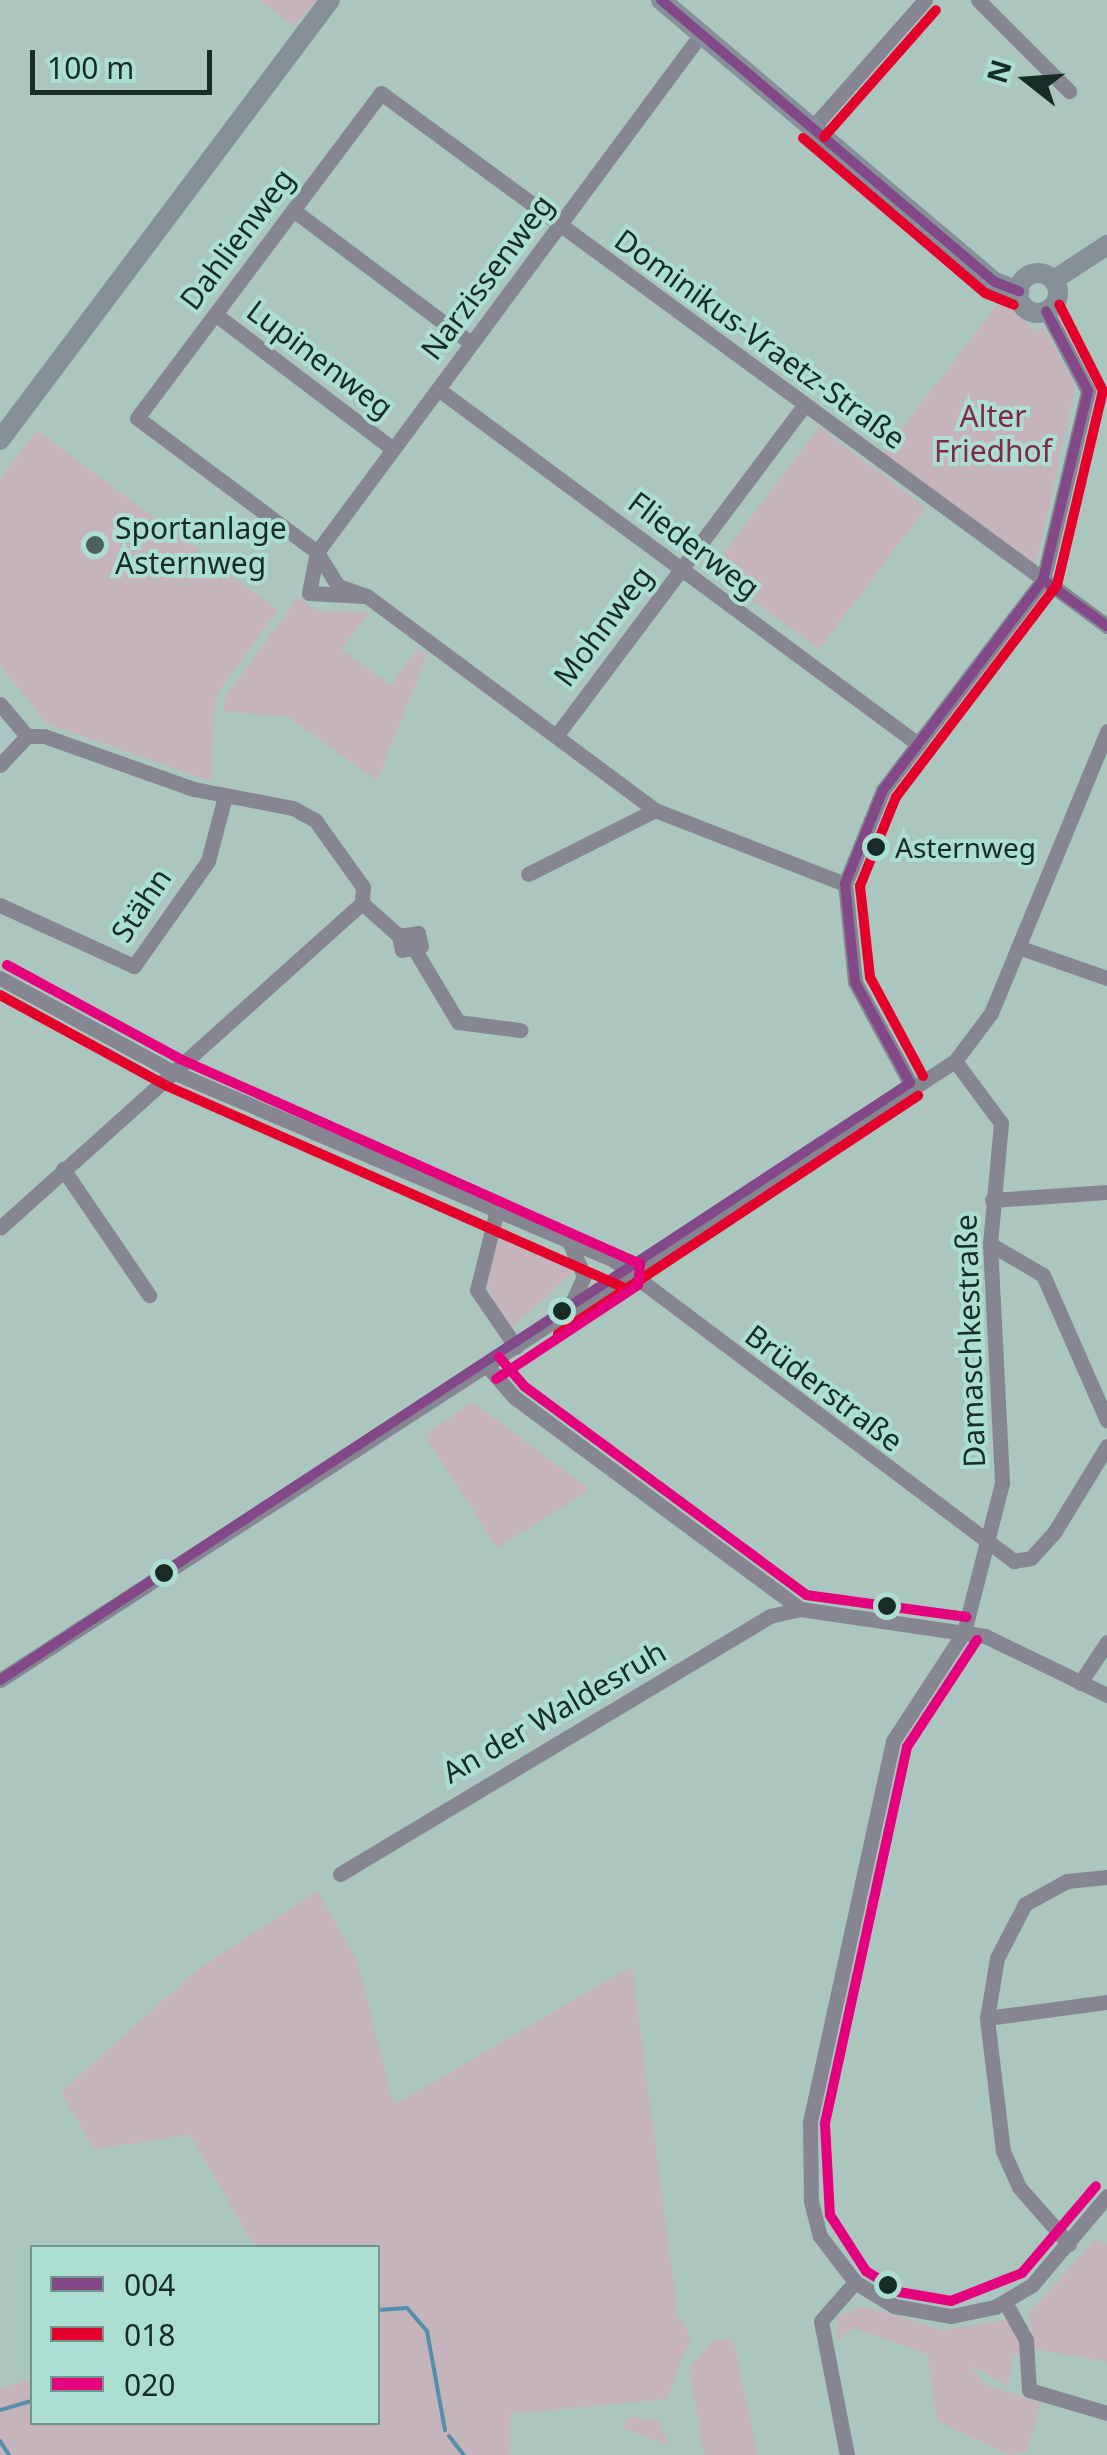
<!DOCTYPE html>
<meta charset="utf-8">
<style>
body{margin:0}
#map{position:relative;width:1107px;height:2455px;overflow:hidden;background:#abc6bf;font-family:"Noto Sans",sans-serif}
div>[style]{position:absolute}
.green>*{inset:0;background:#c5b4bb;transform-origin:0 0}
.stream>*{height:4px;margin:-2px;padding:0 2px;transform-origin:2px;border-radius:2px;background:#5490ab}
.minor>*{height:15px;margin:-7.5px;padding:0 7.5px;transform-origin:7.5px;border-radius:7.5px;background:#868692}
.major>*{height:20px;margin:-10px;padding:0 10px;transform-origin:10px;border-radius:10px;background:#869098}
.major>.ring{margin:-10px;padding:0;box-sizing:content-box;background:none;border:20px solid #869098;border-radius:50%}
.bus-1>*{height:10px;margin:-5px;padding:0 5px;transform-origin:5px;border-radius:5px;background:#824888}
.bus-2>*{height:10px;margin:-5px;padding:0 5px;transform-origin:5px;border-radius:5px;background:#e4002b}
.bus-3>*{height:10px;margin:-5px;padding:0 5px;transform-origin:5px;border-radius:5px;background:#e5007d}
.dots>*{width:28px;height:28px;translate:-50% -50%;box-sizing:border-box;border:5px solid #acdfd2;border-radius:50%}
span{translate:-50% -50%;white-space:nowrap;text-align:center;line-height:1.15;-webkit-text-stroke:8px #acdfd2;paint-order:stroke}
.bus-label{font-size:28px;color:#172c27}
.left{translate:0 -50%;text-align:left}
.street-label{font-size:30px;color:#172c27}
.park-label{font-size:30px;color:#7f274e}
.poi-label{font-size:30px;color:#172c27}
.legend{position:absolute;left:30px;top:2245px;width:350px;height:180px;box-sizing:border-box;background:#acdfd2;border:2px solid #70978e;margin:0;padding:12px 18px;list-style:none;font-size:30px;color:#172c27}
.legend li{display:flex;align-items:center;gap:20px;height:50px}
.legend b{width:50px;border:2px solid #70978e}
.north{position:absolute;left:977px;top:30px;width:100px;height:100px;-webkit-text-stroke:8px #acdfd2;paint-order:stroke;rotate:287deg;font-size:28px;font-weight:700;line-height:40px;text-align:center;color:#172c27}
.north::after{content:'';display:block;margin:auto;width:35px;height:45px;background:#172c27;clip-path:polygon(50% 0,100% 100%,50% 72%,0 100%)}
.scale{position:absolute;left:30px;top:50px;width:182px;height:45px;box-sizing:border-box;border:5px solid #172c27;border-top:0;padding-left:12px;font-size:30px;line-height:35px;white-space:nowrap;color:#172c27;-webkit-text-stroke:8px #acdfd2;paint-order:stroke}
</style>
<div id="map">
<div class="green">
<div style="clip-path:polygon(259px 0,317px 0,294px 26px)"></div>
<div style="clip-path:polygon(1002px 298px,1036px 331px,1043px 327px,1076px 385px,1036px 564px,880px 457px)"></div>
<div style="left:819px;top:427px;width:134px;height:178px;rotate:37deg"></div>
<div style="clip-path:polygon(37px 430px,278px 610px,216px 696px,211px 781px,47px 724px,0 665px,0 480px)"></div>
<div style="clip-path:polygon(298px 597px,317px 611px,369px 612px,342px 649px,391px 685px,418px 648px,427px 655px,377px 781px,287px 716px,224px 712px,225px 697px)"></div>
<div style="clip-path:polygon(505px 1230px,565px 1258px,573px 1273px,511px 1328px,497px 1315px,485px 1273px)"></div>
<div style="clip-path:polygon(473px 1402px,590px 1490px,497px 1548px,424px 1435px)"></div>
<div style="clip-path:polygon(317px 1891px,358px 1962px,394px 2105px,632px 1966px,678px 2315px,691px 2337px,667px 2399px,511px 2414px,510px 2455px,0 2455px,0 2388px,32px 2379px,32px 2422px,378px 2422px,378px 2248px,255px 2247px,190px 2135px,94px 2149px,61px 2092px,197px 1970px)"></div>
<div style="clip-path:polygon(1095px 2240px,1107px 2243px,1107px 2362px,1033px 2349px,1029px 2313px)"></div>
<div style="clip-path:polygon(863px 2306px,943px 2330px,1010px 2319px,1022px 2354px,1013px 2355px,1008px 2386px,970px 2365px,987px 2385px,1041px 2403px,1027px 2451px,1009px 2455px,937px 2421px,927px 2354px,853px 2328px,837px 2342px,838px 2316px)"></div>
<div style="clip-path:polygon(733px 2338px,758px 2455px,704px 2455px,689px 2368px,713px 2341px)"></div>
<div style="clip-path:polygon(627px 2417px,660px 2420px,669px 2445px,624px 2429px)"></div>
</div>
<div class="stream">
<div style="left:378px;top:2310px;width:29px;rotate:-4deg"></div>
<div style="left:407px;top:2308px;width:30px;rotate:49deg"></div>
<div style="left:427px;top:2331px;width:101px;rotate:79.7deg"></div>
<div style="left:0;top:2410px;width:33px;rotate:-16deg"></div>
<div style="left:449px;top:2436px;width:24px;rotate:52deg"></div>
<div style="left:0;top:2441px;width:17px;rotate:57deg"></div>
</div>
<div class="minor">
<div style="left:978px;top:0;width:129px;rotate:45deg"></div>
<div style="left:813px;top:127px;width:169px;rotate:-48.6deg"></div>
<div style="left:293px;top:210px;width:222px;rotate:36.8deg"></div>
<div style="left:215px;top:314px;width:223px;rotate:37.2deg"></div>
<div style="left:438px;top:389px;width:597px;rotate:36.49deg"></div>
<div style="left:364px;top:596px;width:55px;rotate:-176.9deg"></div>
<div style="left:309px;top:593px;width:42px;rotate:-79deg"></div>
<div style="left:317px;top:552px;width:645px;rotate:-53.45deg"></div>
<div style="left:0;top:704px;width:42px;rotate:49.8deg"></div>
<div style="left:556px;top:736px;width:413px;rotate:-53.1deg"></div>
<div style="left:0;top:765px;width:40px;rotate:-47deg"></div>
<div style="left:27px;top:736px;width:17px"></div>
<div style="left:44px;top:736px;width:159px;rotate:19.5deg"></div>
<div style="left:194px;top:789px;width:101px;rotate:10.9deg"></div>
<div style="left:293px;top:808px;width:25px;rotate:29deg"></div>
<div style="left:315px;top:820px;width:82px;rotate:54.4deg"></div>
<div style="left:363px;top:887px;width:16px;rotate:94deg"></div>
<div style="left:362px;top:903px;width:486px;rotate:138.1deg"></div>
<div style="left:528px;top:874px;width:142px;rotate:-26.7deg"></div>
<div style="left:845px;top:884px;width:204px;rotate:-158.7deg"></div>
<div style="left:655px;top:810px;width:359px;rotate:-143.4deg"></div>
<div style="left:367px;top:596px;width:31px;rotate:-161deg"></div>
<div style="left:338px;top:586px;width:40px;rotate:-122deg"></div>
<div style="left:317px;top:552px;width:224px;rotate:-143.3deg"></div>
<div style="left:137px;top:418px;width:406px;rotate:-53.1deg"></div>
<div style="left:381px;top:93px;width:901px;rotate:36.28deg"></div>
<div style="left:362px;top:903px;width:50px;rotate:41.7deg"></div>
<div style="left:399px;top:936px;width:14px;rotate:78deg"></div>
<div style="left:402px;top:950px;width:19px;rotate:-12deg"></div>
<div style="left:421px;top:946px;width:13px;rotate:-103deg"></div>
<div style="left:418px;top:933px;width:19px;rotate:171deg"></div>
<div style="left:0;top:905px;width:147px;rotate:24.5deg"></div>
<div style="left:134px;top:966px;width:128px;rotate:-54.8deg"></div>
<div style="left:208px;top:861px;width:67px;rotate:-75.3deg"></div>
<div style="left:1018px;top:947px;width:94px;rotate:19.2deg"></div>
<div style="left:416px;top:952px;width:82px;rotate:59deg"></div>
<div style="left:458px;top:1022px;width:63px;rotate:7.4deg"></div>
<div style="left:0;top:978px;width:197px;rotate:28.5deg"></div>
<div style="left:173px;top:1072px;width:477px;rotate:23.1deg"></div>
<div style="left:612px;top:1259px;width:503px;rotate:36.92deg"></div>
<div style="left:1014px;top:1561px;width:17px;rotate:-10deg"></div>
<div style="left:1031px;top:1558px;width:36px;rotate:-48deg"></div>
<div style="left:1055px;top:1531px;width:100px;rotate:-58.5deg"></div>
<div style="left:955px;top:1061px;width:77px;rotate:53.4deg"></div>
<div style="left:1001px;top:1123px;width:121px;rotate:95.2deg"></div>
<div style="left:990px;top:1244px;width:239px;rotate:87.1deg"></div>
<div style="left:1002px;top:1483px;width:154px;rotate:104.3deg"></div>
<div style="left:964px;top:1632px;width:130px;rotate:123.1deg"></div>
<div style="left:893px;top:1741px;width:391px;rotate:102.3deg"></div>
<div style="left:810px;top:2123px;width:78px;rotate:89.3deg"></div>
<div style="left:811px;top:2201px;width:36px;rotate:76deg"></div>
<div style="left:820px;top:2236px;width:58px;rotate:52.7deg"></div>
<div style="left:855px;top:2282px;width:46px;rotate:31.6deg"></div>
<div style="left:894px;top:2306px;width:58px;rotate:10deg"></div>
<div style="left:951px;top:2316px;width:45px;rotate:-11.6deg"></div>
<div style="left:995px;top:2307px;width:43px;rotate:-30.7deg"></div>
<div style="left:1032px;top:2285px;width:116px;rotate:-49.9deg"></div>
<div style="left:910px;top:1083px;width:115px;rotate:-118.6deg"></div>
<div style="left:855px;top:982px;width:99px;rotate:-95.8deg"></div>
<div style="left:845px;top:884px;width:101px;rotate:-68deg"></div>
<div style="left:883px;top:790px;width:264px;rotate:-52.7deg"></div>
<div style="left:1043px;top:580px;width:194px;rotate:-76.6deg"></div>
<div style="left:1088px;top:391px;width:90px;rotate:-117.7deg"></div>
<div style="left:63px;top:1169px;width:153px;rotate:55.7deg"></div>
<div style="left:992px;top:1200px;width:115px;rotate:-4deg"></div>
<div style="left:497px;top:1210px;width:82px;rotate:104deg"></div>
<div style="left:477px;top:1290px;width:69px;rotate:55.6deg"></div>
<div style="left:569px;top:1241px;width:38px;rotate:67deg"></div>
<div style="left:584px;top:1276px;width:27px;rotate:114deg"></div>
<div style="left:990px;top:1244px;width:61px;rotate:30.3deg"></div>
<div style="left:1043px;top:1275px;width:159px;rotate:66.3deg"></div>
<div style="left:488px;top:1367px;width:40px;rotate:49deg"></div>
<div style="left:514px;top:1397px;width:356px;rotate:36.5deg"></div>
<div style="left:800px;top:1609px;width:187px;rotate:8.3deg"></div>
<div style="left:985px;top:1636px;width:136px;rotate:25.8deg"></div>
<div style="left:0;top:1680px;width:1138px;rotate:-32.95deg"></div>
<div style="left:955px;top:1061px;width:60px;rotate:-53.1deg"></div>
<div style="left:991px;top:1013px;width:305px;rotate:-67.6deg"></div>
<div style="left:1080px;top:1683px;width:49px;rotate:-56.6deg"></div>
<div style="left:340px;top:1874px;width:501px;rotate:-30.96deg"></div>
<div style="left:770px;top:1616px;width:31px;rotate:-13deg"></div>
<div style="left:987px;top:2018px;width:121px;rotate:-7.6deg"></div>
<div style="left:1069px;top:2244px;width:76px;rotate:-131.3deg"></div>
<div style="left:1019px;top:2187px;width:39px;rotate:-114deg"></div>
<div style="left:1003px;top:2151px;width:134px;rotate:-96.9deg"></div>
<div style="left:987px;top:2018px;width:61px;rotate:-80.5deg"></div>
<div style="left:997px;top:1958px;width:61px;rotate:-62.6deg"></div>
<div style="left:1025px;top:1904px;width:48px;rotate:-28.7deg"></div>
<div style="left:1067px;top:1881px;width:40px;rotate:-5.7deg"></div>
<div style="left:1005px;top:2302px;width:43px;rotate:61.1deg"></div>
<div style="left:1026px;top:2340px;width:50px;rotate:86.6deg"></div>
<div style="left:1029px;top:2390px;width:81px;rotate:16.4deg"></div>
<div style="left:847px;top:2455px;width:136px;rotate:-101deg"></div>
<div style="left:821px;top:2321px;width:52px;rotate:-48.9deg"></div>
</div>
<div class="major">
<div style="left:661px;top:0;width:437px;rotate:40.2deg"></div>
<div style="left:995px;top:282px;width:26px;rotate:21deg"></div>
<div class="ring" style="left:1018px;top:273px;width:20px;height:20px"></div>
<div style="left:1054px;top:280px;width:64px;rotate:-33.4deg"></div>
<div style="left:0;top:440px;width:550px;rotate:-53.13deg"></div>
</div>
<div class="bus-1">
<div style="left:661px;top:0;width:437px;rotate:40.2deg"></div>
<div style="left:995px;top:282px;width:26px;rotate:21deg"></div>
<div style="left:1043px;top:580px;width:79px;rotate:35.7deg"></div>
<div style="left:910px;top:1083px;width:115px;rotate:-118.6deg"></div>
<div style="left:855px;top:982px;width:99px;rotate:-95.8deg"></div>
<div style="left:845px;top:884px;width:101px;rotate:-68deg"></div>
<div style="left:883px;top:790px;width:264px;rotate:-52.7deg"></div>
<div style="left:1043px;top:580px;width:194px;rotate:-76.6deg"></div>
<div style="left:1088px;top:391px;width:90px;rotate:-117.7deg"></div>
<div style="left:0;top:1680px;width:1088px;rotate:-33.27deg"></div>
</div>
<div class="bus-2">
<div style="left:824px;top:137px;width:169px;rotate:-48.6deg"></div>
<div style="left:803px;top:138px;width:239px;rotate:40.4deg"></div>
<div style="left:985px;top:293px;width:31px;rotate:22deg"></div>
<div style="left:0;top:995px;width:190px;rotate:28.6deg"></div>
<div style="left:167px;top:1086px;width:497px;rotate:23.8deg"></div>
<div style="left:923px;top:1076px;width:112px;rotate:-118.2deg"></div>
<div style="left:870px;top:977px;width:92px;rotate:-96.3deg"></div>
<div style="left:860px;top:886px;width:96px;rotate:-68deg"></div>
<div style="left:896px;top:797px;width:266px;rotate:-52.8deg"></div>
<div style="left:1057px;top:585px;width:199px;rotate:-76.7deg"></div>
<div style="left:1103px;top:391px;width:97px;rotate:-116.8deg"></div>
<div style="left:558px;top:1334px;width:432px;rotate:-33.5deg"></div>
</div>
<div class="bus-3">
<div style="left:7px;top:965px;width:197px;rotate:28.5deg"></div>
<div style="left:180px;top:1059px;width:504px;rotate:24.02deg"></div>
<div style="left:640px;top:1264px;width:21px;rotate:95deg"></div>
<div style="left:638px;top:1285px;width:170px;rotate:146.5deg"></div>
<div style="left:499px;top:1357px;width:38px;rotate:49deg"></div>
<div style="left:524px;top:1386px;width:351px;rotate:36.5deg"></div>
<div style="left:806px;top:1595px;width:162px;rotate:7.8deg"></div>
<div style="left:977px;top:1640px;width:128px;rotate:123.2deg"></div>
<div style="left:907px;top:1747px;width:386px;rotate:102.3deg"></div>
<div style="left:825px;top:2124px;width:91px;rotate:86.9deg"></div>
<div style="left:830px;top:2215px;width:67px;rotate:57.3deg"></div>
<div style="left:866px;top:2271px;width:39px;rotate:32deg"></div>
<div style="left:899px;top:2292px;width:53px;rotate:9.8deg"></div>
<div style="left:951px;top:2301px;width:76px;rotate:-21.5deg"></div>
<div style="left:1022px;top:2273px;width:114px;rotate:-49.6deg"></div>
</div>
<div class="dots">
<div style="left:95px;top:545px;background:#4b625c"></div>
<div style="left:876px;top:847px;background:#172c27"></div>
<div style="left:562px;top:1311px;background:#172c27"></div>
<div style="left:164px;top:1573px;background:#172c27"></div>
<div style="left:887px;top:1606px;background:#172c27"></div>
<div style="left:888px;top:2285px;background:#172c27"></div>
</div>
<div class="bus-label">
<span class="left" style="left:895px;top:847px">Asternweg</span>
</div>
<div class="street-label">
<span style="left:237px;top:239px;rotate:-53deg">Dahlienweg</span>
<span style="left:487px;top:277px;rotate:-53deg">Narzissenweg</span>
<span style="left:760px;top:339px;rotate:36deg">Dominikus-Vraetz-Straße</span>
<span style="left:320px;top:359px;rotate:37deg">Lupinenweg</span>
<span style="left:694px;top:545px;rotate:37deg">Fliederweg</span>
<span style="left:603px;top:626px;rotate:-53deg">Mohnweg</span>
<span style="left:141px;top:905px;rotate:-56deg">Stähn</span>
<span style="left:970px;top:1341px;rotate:-92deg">Damaschkestraße</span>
<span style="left:824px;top:1388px;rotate:37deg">Brüderstraße</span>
<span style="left:554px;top:1712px;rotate:-30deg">An der Waldesruh</span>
</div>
<div class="park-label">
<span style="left:993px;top:433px">Alter<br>Friedhof</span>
</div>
<div class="poi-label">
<span class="left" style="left:115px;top:545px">Sportanlage<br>Asternweg</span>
</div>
<ul class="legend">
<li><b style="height:12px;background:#824888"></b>004</li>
<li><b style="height:12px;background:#e4002b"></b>018</li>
<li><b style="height:12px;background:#e5007d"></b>020</li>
</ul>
<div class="north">N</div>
<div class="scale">100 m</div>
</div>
